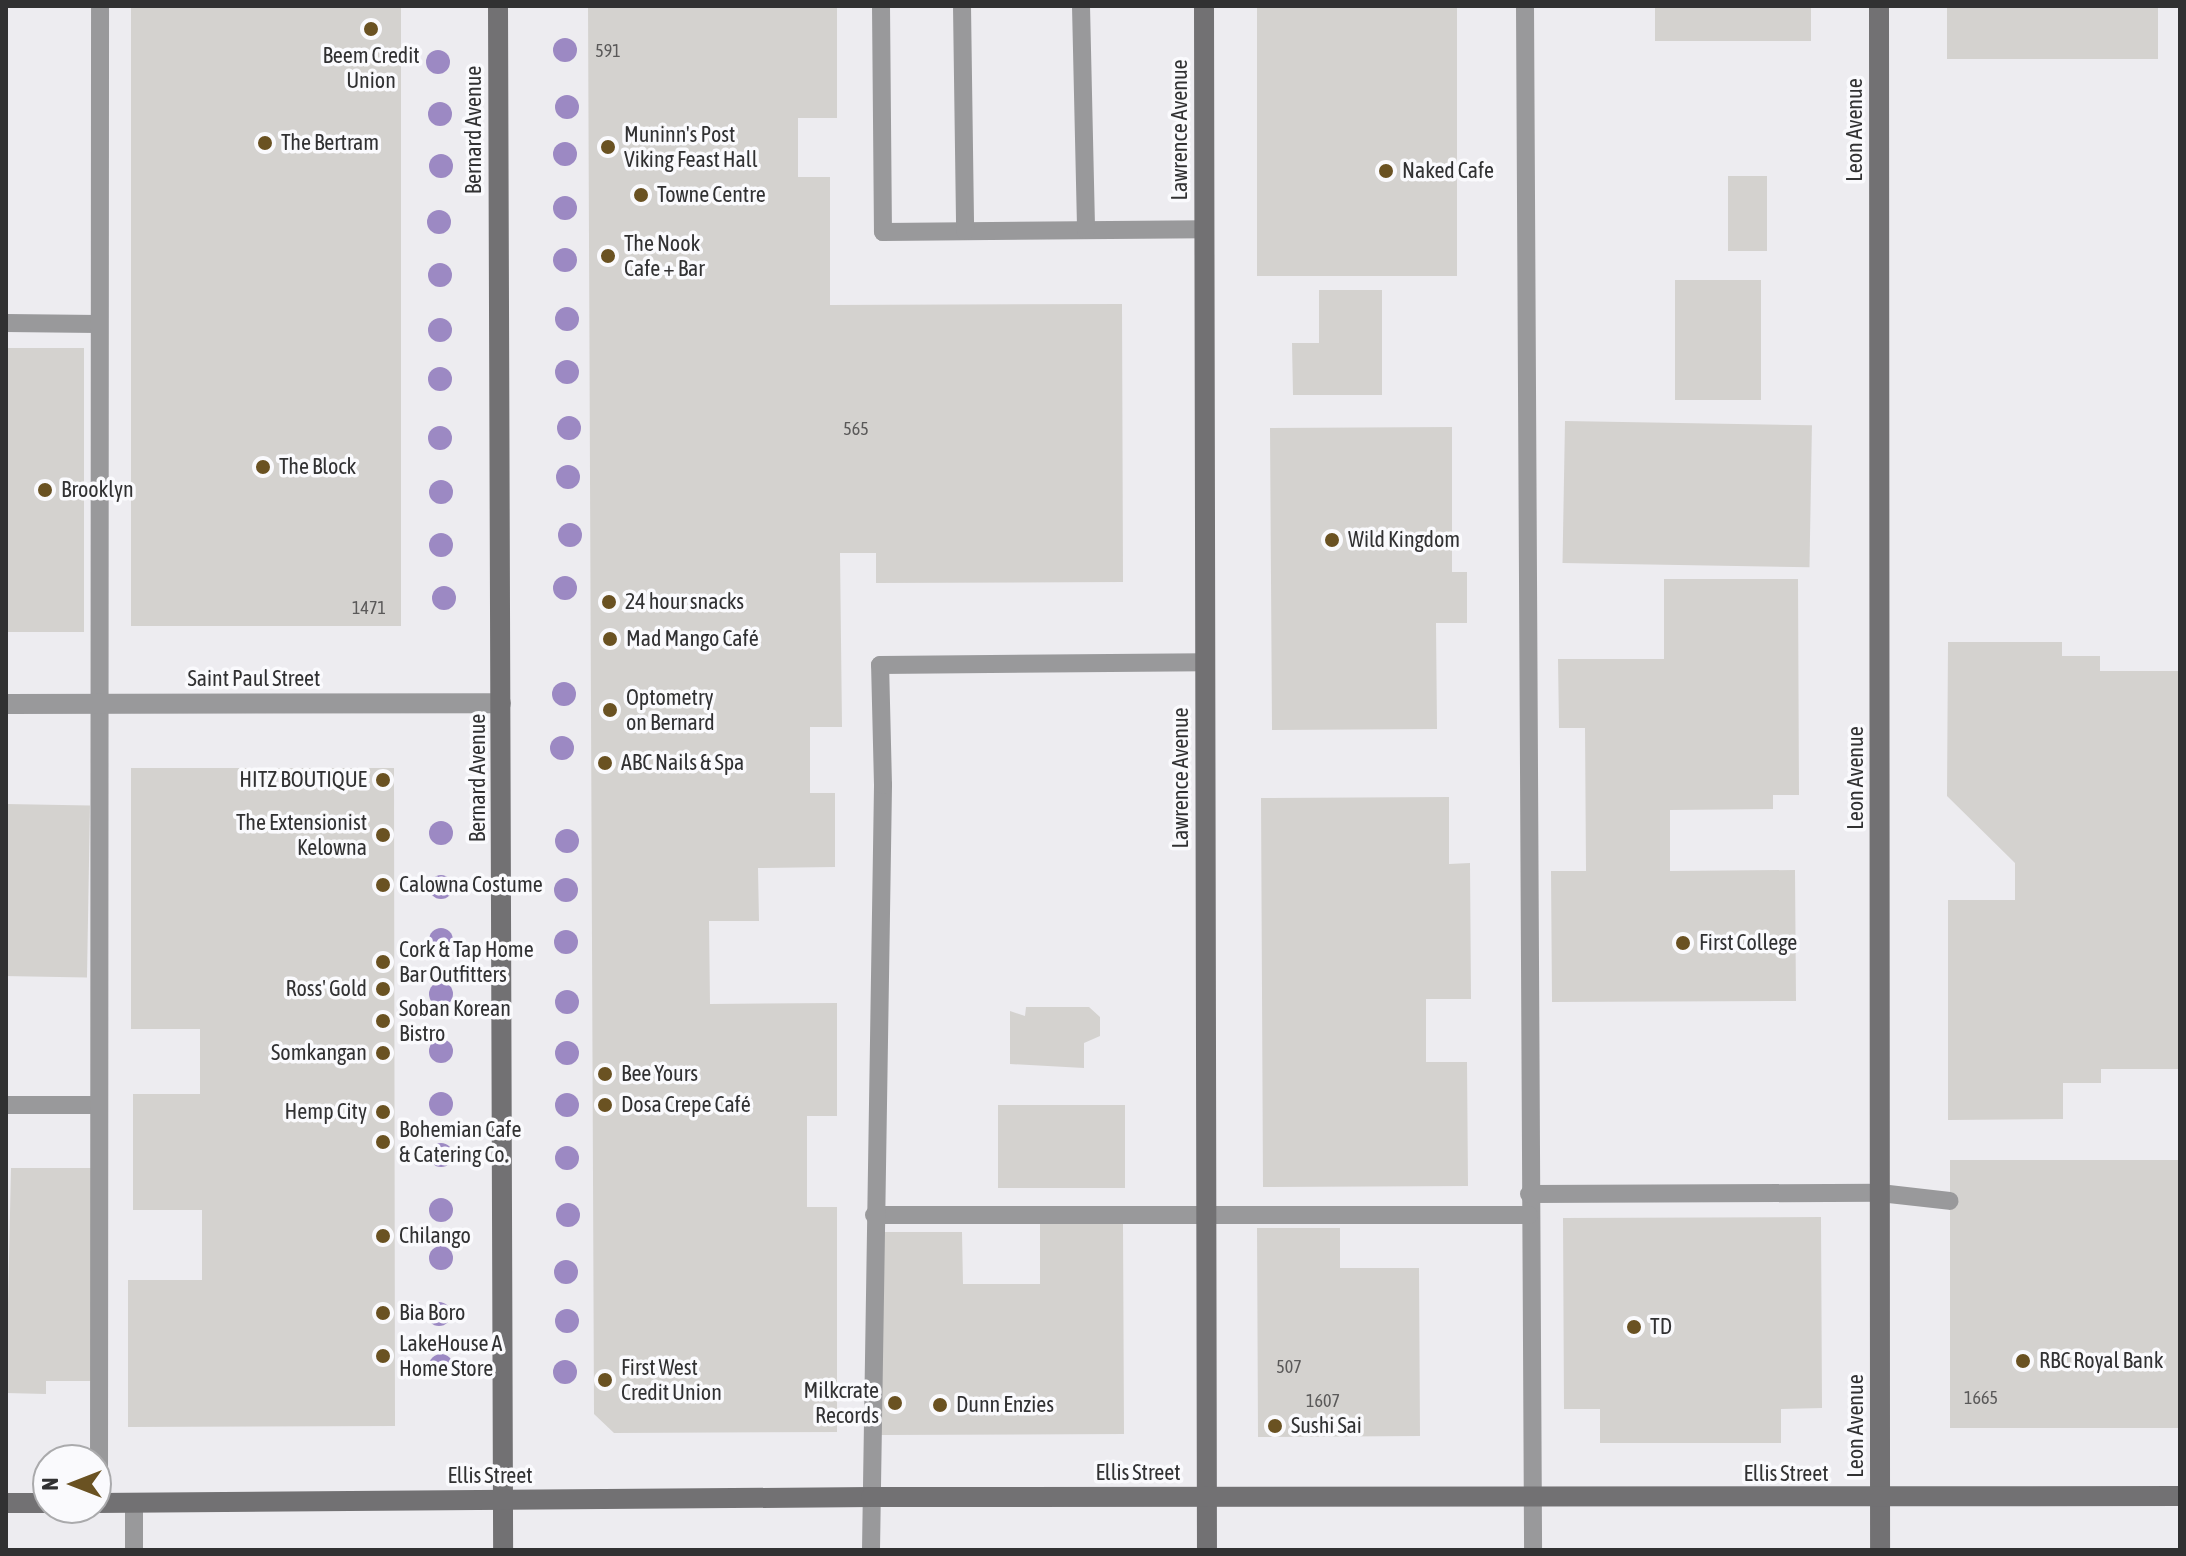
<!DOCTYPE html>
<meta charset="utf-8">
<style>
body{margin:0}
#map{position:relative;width:2186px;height:1556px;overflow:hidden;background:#edecf0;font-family:"Asap Condensed",sans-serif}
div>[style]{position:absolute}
.building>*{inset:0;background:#d4d2cf;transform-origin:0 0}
.lane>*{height:18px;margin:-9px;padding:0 9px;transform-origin:9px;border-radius:9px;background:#99999b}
.street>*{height:20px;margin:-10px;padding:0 10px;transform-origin:10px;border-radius:10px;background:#99999b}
.secondary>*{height:20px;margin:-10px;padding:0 10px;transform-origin:10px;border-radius:10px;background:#727173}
.trees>*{width:24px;height:24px;margin:-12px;border-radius:50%;background:#9c89c3}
.dots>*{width:22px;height:22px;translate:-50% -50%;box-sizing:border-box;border:4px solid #fafafd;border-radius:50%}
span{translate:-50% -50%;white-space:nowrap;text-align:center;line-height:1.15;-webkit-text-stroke:7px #fafafd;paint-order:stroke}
.number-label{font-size:18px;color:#5a5959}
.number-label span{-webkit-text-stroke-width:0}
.poi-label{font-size:22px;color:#313132}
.left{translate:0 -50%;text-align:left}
.right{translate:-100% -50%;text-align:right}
.street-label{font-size:22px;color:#313132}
.frame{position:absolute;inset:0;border:8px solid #313132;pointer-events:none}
.north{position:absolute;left:32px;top:1444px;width:80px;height:80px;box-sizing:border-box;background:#fafafd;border:2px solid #aaaaac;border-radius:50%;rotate:270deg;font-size:22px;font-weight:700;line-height:32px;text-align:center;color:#313132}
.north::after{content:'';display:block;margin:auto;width:28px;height:36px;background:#6a5222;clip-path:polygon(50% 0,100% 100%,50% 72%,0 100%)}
</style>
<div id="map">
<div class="building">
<div style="left:131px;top:6px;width:270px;height:620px"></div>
<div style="clip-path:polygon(588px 6px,837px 6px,837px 118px,798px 118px,798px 177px,830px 177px,830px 305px,1122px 304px,1123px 582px,876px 583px,876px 553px,840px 553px,842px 727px,810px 727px,810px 793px,835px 793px,835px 867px,758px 868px,759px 921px,709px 921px,710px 1004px,837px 1003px,837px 1116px,807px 1116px,807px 1207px,837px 1207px,837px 1432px,614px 1433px,594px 1414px)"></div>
<div style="left:1257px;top:6px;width:200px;height:270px"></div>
<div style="left:1655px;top:6px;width:156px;height:35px"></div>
<div style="left:1947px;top:6px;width:211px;height:53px"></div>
<div style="left:1767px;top:176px;width:75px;height:39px;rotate:90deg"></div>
<div style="left:1675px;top:280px;width:86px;height:120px"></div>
<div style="clip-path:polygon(1319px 290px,1382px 290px,1382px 395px,1293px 395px,1292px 343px,1319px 343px)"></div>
<div style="left:6px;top:348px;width:78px;height:284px"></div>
<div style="left:1565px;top:421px;width:247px;height:142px;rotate:1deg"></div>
<div style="clip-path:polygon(1452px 427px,1452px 572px,1467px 572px,1467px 623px,1436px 623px,1437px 729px,1272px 730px,1270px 428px)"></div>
<div style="clip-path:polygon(1664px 579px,1798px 579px,1799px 795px,1773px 795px,1773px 809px,1670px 810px,1670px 871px,1795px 870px,1796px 1001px,1552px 1002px,1551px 871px,1586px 871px,1585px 728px,1559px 728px,1558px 659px,1664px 659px)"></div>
<div style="clip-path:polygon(1948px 642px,2062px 642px,2062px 656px,2100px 656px,2100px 671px,2180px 671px,2180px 1069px,2101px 1069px,2101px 1083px,2063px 1083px,2063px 1119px,1948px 1120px,1948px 900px,2015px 900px,2015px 863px,1947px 796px)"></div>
<div style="clip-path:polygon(131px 768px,394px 768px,395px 1426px,128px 1427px,128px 1280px,202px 1280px,202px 1210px,133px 1210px,133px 1094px,200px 1094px,200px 1029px,131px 1029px)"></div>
<div style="clip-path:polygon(1449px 797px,1449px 864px,1470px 863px,1471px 999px,1426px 999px,1426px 1062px,1467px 1062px,1468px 1186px,1263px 1187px,1261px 798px)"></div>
<div style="left:6px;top:804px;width:84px;height:172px;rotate:1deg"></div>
<div style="clip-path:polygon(1026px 1007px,1089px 1007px,1100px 1017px,1100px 1036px,1084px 1043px,1084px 1068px,1010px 1064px,1010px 1011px,1025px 1016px)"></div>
<div style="left:1125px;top:1105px;width:83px;height:127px;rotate:90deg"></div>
<div style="left:1950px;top:1160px;width:230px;height:268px"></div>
<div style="clip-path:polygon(11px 1168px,93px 1168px,92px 1381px,46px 1381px,46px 1394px,6px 1393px)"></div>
<div style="clip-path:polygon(1821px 1217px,1822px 1408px,1781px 1409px,1781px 1443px,1600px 1443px,1600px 1409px,1564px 1409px,1563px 1218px)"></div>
<div style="clip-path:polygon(1040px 1224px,1123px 1224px,1124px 1434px,880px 1435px,879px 1232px,962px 1232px,963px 1284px,1040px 1284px)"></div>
<div style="clip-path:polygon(1257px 1228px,1340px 1228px,1340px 1268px,1419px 1268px,1420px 1436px,1258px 1437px)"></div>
</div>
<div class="lane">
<div style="left:881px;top:6px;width:226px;rotate:89.5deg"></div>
<div style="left:883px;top:232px;width:321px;rotate:-0.5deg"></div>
<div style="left:962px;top:6px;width:225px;rotate:89.2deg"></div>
<div style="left:1081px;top:6px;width:224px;rotate:88.7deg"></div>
<div style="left:1525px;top:6px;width:1544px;rotate:89.7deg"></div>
<div style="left:6px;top:323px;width:92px;rotate:0.6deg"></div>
<div style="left:6px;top:1105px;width:92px"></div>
<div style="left:1529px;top:1194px;width:351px;rotate:-0.2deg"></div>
<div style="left:1880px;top:1193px;width:70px;rotate:6.5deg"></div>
<div style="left:874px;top:1215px;width:655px"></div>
<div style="left:99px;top:1503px;width:1497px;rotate:-89.96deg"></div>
<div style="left:134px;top:1503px;width:47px;rotate:90deg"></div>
<div style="left:871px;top:1550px;width:765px;rotate:-89.1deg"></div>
<div style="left:883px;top:785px;width:120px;rotate:-91.4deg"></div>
<div style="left:880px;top:665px;width:324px;rotate:-0.5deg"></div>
</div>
<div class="street">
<div style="left:6px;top:704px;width:495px;rotate:-0.1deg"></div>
</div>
<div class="secondary">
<div style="left:498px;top:6px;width:1544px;rotate:89.81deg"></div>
<div style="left:1204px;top:6px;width:1544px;rotate:89.89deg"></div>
<div style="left:1879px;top:6px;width:1544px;rotate:89.96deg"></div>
<div style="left:6px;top:1503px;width:42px"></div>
<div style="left:96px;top:1503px;width:775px;rotate:-0.44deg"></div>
<div style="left:871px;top:1497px;width:1309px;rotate:-0.04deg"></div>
</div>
<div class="trees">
<div style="left:565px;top:50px"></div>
<div style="left:438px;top:62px"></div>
<div style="left:567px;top:107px"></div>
<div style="left:440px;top:114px"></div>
<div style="left:565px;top:154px"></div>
<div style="left:441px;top:166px"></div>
<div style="left:565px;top:208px"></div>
<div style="left:439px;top:222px"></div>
<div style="left:565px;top:260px"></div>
<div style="left:440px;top:275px"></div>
<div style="left:567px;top:319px"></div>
<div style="left:440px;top:330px"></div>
<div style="left:567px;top:372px"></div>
<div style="left:440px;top:379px"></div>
<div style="left:569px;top:428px"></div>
<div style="left:440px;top:438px"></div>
<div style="left:568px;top:477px"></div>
<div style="left:441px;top:492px"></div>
<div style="left:570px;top:535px"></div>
<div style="left:441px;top:545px"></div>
<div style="left:565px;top:588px"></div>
<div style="left:444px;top:598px"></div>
<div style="left:564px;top:694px"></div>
<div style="left:562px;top:748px"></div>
<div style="left:441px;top:833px"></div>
<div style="left:567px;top:841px"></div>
<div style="left:441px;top:887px"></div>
<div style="left:566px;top:890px"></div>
<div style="left:441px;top:940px"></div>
<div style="left:566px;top:942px"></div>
<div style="left:441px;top:994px"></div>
<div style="left:567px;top:1002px"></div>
<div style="left:441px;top:1051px"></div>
<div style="left:567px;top:1053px"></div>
<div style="left:441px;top:1104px"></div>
<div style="left:567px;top:1105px"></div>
<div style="left:441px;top:1155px"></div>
<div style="left:567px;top:1158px"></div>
<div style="left:441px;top:1210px"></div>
<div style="left:568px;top:1215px"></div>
<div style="left:441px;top:1258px"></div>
<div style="left:566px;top:1272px"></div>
<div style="left:439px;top:1314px"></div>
<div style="left:567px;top:1321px"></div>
<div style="left:441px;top:1366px"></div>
<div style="left:565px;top:1372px"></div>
</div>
<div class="dots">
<div style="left:371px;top:29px;background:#6a5222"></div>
<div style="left:265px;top:143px;background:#6a5222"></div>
<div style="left:608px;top:147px;background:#6a5222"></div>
<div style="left:1386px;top:171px;background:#6a5222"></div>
<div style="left:641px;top:195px;background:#6a5222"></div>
<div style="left:608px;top:256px;background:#6a5222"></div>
<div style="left:263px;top:467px;background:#6a5222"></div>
<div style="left:45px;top:490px;background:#6a5222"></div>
<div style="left:1332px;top:540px;background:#6a5222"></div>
<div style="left:609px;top:602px;background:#6a5222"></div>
<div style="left:610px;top:639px;background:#6a5222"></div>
<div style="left:610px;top:710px;background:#6a5222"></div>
<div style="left:605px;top:763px;background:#6a5222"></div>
<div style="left:383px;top:780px;background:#6a5222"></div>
<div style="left:383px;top:835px;background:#6a5222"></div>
<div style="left:383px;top:885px;background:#6a5222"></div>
<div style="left:1683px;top:943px;background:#6a5222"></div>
<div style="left:383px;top:962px;background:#6a5222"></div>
<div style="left:383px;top:989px;background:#6a5222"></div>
<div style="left:383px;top:1021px;background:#6a5222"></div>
<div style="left:383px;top:1053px;background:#6a5222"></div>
<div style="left:605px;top:1074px;background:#6a5222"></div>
<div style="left:605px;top:1105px;background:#6a5222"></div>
<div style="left:383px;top:1112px;background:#6a5222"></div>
<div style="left:383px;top:1142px;background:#6a5222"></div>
<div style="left:383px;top:1236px;background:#6a5222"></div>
<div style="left:383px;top:1313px;background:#6a5222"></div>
<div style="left:1634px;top:1327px;background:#6a5222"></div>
<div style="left:383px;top:1356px;background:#6a5222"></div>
<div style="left:2023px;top:1361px;background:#6a5222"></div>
<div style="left:605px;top:1380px;background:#6a5222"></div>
<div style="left:895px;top:1403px;background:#6a5222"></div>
<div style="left:940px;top:1405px;background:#6a5222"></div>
<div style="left:1275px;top:1426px;background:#6a5222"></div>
</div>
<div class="number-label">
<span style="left:608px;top:51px">591</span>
<span style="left:856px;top:429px">565</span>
<span style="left:369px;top:608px">1471</span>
<span style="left:1289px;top:1367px">507</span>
<span style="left:1981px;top:1398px">1665</span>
<span style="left:1323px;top:1401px">1607</span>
</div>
<div class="poi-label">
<span style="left:371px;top:68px">Beem Credit<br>Union</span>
<span class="left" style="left:624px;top:147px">Muninn's Post<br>Viking Feast Hall</span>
<span class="left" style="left:281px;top:143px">The Bertram</span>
<span class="left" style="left:1402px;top:171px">Naked Cafe</span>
<span class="left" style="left:657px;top:195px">Towne Centre</span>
<span class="left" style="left:624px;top:256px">The Nook<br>Cafe + Bar</span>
<span class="left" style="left:279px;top:467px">The Block</span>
<span class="left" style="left:61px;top:490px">Brooklyn</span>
<span class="left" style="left:1348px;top:540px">Wild Kingdom</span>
<span class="left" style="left:625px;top:602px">24 hour snacks</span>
<span class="left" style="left:626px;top:639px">Mad Mango Café</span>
<span class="left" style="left:626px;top:710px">Optometry<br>on Bernard</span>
<span class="left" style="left:621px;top:763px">ABC Nails &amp; Spa</span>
<span class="right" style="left:367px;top:780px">HITZ BOUTIQUE</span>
<span class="right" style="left:367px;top:835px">The Extensionist<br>Kelowna</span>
<span class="left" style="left:399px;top:885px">Calowna Costume</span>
<span class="left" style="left:1699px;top:943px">First College</span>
<span class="left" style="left:399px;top:962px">Cork &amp; Tap Home<br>Bar Outfitters</span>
<span class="right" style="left:367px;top:989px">Ross' Gold</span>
<span class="left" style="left:399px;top:1021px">Soban Korean<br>Bistro</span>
<span class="right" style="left:367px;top:1053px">Somkangan</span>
<span class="left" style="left:621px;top:1074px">Bee Yours</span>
<span class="left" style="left:621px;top:1105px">Dosa Crepe Café</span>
<span class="right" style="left:367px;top:1112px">Hemp City</span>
<span class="left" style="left:399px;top:1142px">Bohemian Cafe<br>&amp; Catering Co.</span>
<span class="left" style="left:399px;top:1236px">Chilango</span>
<span class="left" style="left:399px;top:1313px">Bia Boro</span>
<span class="left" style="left:1650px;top:1327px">TD</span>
<span class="left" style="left:399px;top:1356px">LakeHouse A<br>Home Store</span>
<span class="left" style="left:2039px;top:1361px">RBC Royal Bank</span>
<span class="left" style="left:621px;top:1380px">First West<br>Credit Union</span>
<span class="right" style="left:879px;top:1403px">Milkcrate<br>Records</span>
<span class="left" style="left:956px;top:1405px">Dunn Enzies</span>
<span class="left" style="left:1291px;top:1426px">Sushi Sai</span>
</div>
<div class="street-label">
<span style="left:474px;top:130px;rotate:-90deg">Bernard Avenue</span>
<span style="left:1180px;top:130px;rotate:-90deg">Lawrence Avenue</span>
<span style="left:1855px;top:130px;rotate:-90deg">Leon Avenue</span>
<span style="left:254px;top:679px">Saint Paul Street</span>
<span style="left:478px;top:778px;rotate:-90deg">Bernard Avenue</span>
<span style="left:1181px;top:778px;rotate:-90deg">Lawrence Avenue</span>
<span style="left:1856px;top:778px;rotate:-90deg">Leon Avenue</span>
<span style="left:1856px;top:1426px;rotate:-90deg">Leon Avenue</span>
<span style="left:1138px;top:1473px">Ellis Street</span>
<span style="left:1786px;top:1474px">Ellis Street</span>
<span style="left:490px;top:1476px">Ellis Street</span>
</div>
<div class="frame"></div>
<div class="north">N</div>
</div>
